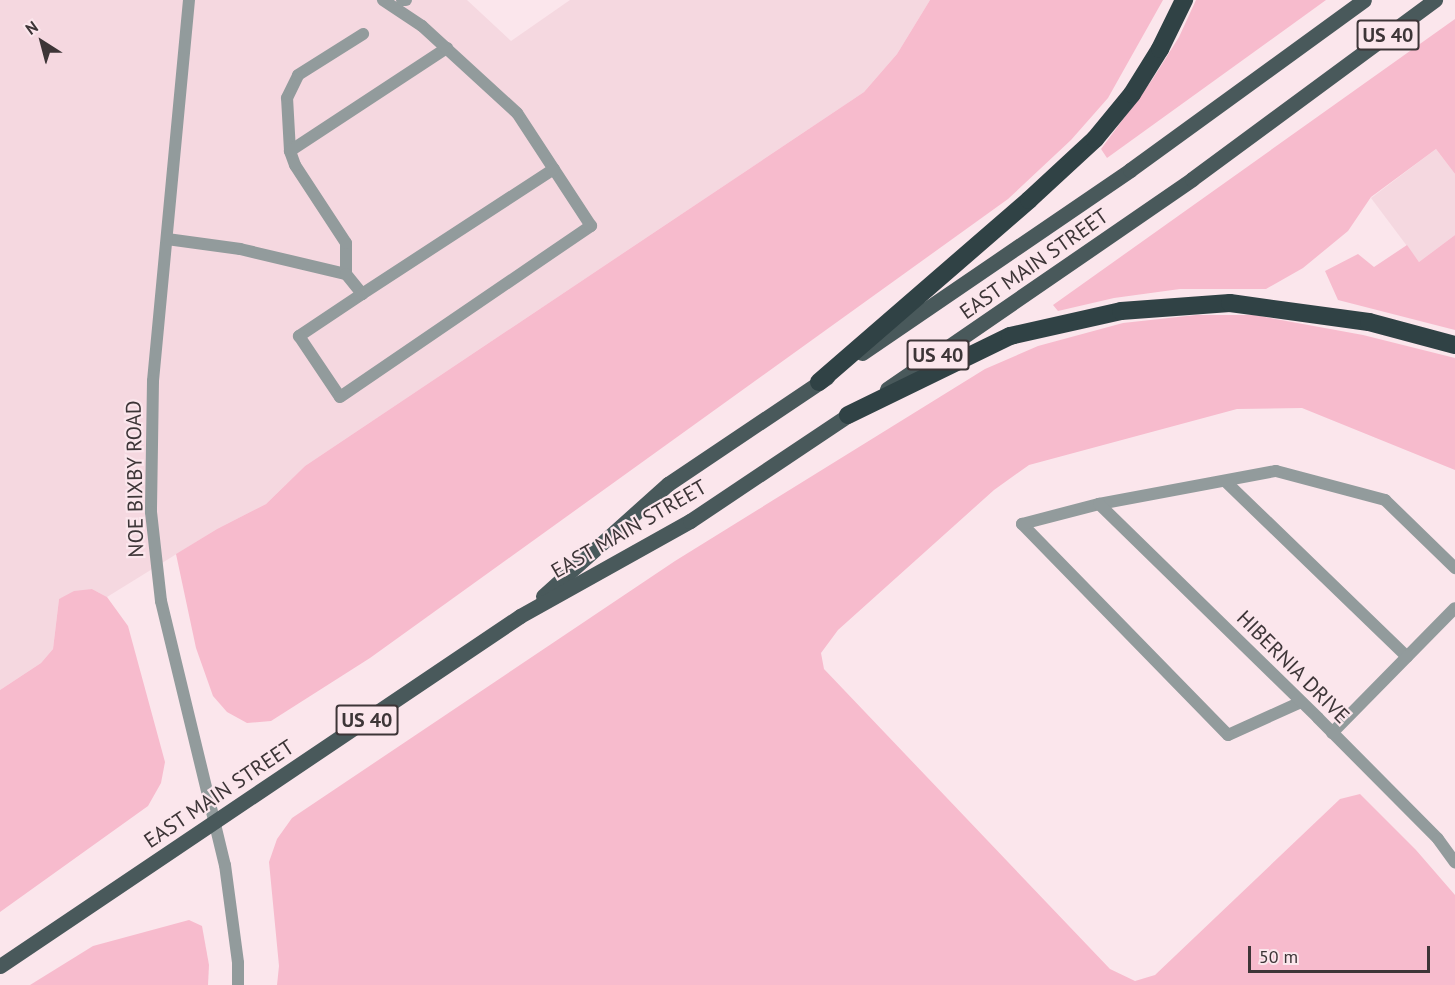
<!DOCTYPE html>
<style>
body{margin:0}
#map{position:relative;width:1455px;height:985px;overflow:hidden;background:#fbe6ec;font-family:"PT Sans",sans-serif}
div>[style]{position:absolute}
.built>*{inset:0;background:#f5d8e0}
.green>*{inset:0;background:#f7bbcd}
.service>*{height:12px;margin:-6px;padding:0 6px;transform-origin:6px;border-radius:6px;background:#929b9c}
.minor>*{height:12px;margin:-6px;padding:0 6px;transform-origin:6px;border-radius:6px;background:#929b9c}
.tertiary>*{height:12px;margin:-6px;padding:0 6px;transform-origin:6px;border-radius:6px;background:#929b9c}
.primary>*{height:15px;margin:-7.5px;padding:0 7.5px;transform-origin:7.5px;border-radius:7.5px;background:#49595b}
.motorway>*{height:18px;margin:-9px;padding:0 9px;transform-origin:9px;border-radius:9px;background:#304245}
span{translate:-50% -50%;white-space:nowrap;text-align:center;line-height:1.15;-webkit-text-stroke:4.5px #fbe6ec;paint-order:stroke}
.shield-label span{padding:2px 4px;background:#fbe6ec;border:2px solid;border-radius:4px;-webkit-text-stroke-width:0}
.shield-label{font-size:20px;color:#3d3537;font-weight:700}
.street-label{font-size:21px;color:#3d3537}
.north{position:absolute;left:12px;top:12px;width:60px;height:60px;-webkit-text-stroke:4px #fbe6ec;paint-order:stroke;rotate:324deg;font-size:16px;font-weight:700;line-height:24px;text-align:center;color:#3d3537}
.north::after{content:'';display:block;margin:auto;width:21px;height:27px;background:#3d3537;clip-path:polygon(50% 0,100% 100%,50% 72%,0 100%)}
.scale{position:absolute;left:1248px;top:946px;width:182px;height:27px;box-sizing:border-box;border:3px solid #3d3537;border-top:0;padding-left:8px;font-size:18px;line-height:21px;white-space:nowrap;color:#3d3537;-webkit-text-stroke:4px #fbe6ec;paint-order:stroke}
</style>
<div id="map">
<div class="built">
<div style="clip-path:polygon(0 0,467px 0,511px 41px,570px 0,930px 0,897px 54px,864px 92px,305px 466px,266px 504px,217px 529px,107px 597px,92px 589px,59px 599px,53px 649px,41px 663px,0 690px)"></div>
<div style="clip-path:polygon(1436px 149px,1455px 174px,1455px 235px,1419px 262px,1371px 198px)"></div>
</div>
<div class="green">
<div style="clip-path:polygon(930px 0,1163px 0,1108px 98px,1071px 140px,1008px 199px,370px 658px,271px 721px,247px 723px,227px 712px,213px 696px,196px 648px,176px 554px,217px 529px,266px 504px,305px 466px,864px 92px,897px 54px)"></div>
<div style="clip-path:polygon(1196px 0,1326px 0,1107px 158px,1101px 149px,1152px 80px,1179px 37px)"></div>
<div style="clip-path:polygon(1455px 19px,1455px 174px,1436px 149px,1371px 197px,1348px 231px,1303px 268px,1266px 289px,1180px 289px,1114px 298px,1058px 311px,1053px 305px)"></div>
<div style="clip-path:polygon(1455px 235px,1455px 330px,1338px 300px,1325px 271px,1358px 254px,1374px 267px,1407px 245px,1419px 262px)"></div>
<div style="clip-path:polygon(1196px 315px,1254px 315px,1363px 335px,1455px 358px,1455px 470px,1302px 408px,1237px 409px,1029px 465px,994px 490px,838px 630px,821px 653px,824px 669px,1110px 969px,1135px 981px,1155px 975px,1340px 799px,1360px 794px,1416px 850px,1455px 895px,1455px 985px,277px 985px,279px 966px,269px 862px,277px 839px,292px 818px,675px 561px,985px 369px,1038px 346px,1123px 323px)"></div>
<div style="clip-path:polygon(92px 589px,107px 597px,128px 626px,165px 762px,161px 783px,148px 806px,0 912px,0 690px,41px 663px,53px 649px,59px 599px,74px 591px)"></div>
<div style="clip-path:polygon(189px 920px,202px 926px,209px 965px,208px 985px,30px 985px,93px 946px)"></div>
</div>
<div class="service">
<div style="left:290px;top:151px;width:53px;rotate:-93.2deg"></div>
<div style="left:287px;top:98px;width:25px;rotate:-64deg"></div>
<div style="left:298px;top:75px;width:77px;rotate:-32.2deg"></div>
<div style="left:167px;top:239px;width:74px;rotate:7.8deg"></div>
<div style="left:240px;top:249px;width:109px;rotate:13.3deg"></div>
<div style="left:346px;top:274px;width:31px;rotate:-90deg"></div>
<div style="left:346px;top:243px;width:93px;rotate:-123.2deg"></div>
<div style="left:295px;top:165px;width:15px;rotate:-110deg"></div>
<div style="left:290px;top:151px;width:188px;rotate:-33.3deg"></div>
<div style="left:346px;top:274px;width:26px;rotate:51deg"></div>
<div style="left:362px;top:294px;width:76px;rotate:146.3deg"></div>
<div style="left:299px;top:336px;width:73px;rotate:56.1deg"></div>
<div style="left:340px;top:397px;width:304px;rotate:-34.3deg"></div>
<div style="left:591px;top:226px;width:135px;rotate:-123.2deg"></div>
<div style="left:517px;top:113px;width:129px;rotate:-137.5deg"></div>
<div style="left:422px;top:26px;width:47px;rotate:-146.3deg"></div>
<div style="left:362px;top:294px;width:229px;rotate:-33.1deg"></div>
<div style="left:1225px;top:481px;width:253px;rotate:44deg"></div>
<div style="left:1301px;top:702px;width:80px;rotate:155.7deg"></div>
<div style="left:1228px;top:735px;width:295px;rotate:-134.3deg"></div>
<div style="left:1022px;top:524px;width:80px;rotate:-14.6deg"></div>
<div style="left:1099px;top:504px;width:180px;rotate:-10.6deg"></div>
<div style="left:1276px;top:471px;width:113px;rotate:14.9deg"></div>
<div style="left:1385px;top:500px;width:98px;rotate:44.2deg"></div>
<div style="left:1332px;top:733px;width:175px;rotate:-45.5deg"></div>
</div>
<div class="minor">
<div style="left:402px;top:0;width:4px"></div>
<div style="left:1099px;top:504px;width:306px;rotate:44.3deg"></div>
<div style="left:1318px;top:718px;width:170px;rotate:45.2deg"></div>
<div style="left:1438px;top:839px;width:29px;rotate:54deg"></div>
</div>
<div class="tertiary">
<div style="left:189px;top:0;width:383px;rotate:95.4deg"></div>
<div style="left:153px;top:381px;width:131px;rotate:90.9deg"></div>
<div style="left:151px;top:512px;width:90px;rotate:83.6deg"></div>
<div style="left:161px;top:601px;width:272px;rotate:76.4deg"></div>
<div style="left:225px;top:865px;width:99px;rotate:82.4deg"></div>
<div style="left:238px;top:963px;width:22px;rotate:90deg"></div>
</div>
<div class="primary">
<div style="left:862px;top:353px;width:325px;rotate:-34.3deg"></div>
<div style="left:1130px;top:170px;width:289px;rotate:-36deg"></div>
<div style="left:887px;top:389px;width:370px;rotate:-34.5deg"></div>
<div style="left:1192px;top:179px;width:302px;rotate:-36.4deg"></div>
<div style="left:543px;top:596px;width:168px;rotate:-41.9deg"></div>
<div style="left:668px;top:484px;width:192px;rotate:-33.9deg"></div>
<div style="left:0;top:966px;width:627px;rotate:-33.94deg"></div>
<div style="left:520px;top:616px;width:195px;rotate:-29.2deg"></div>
<div style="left:690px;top:521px;width:201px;rotate:-33.8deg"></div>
</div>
<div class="motorway">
<div style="left:819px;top:382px;width:278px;rotate:-40.9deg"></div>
<div style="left:1029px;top:200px;width:90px;rotate:-42.7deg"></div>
<div style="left:1095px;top:139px;width:58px;rotate:-50.6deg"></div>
<div style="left:1132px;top:94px;width:53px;rotate:-58.1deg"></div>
<div style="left:1160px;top:49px;width:55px;rotate:-63.9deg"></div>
<div style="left:848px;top:415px;width:180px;rotate:-26deg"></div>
<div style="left:1010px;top:336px;width:114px;rotate:-12.7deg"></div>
<div style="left:1121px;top:311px;width:109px;rotate:-4.2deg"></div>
<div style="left:1230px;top:303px;width:140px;rotate:7.8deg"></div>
<div style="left:1369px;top:322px;width:89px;rotate:15deg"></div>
</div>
<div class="shield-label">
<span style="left:1388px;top:35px">US 40</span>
<span style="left:938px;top:355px">US 40</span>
<span style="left:367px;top:720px">US 40</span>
</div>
<div class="street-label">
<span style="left:1034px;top:264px;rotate:-35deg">EAST MAIN STREET</span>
<span style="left:135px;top:479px;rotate:-91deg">NOE BIXBY ROAD</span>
<span style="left:629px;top:529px;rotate:-30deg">EAST MAIN STREET</span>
<span style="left:1293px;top:667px;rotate:45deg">HIBERNIA DRIVE</span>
<span style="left:219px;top:794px;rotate:-34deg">EAST MAIN STREET</span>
</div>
<div class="north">N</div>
<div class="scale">50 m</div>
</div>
